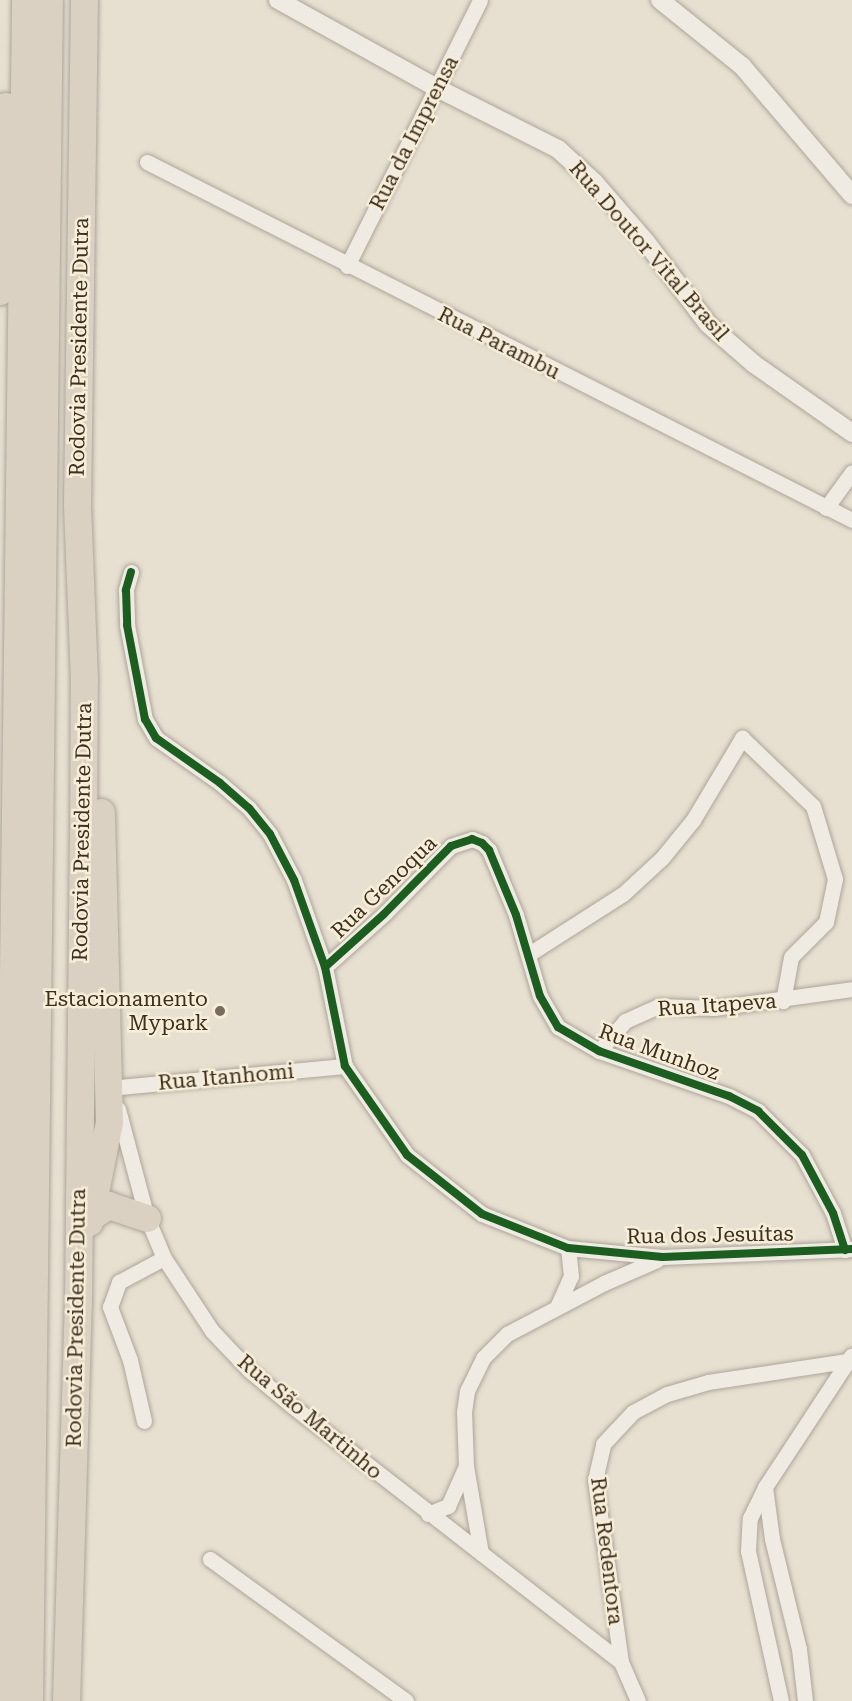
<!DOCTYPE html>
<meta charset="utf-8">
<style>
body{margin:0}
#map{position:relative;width:852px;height:1701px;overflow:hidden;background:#e7e0d1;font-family:"Roboto Serif",serif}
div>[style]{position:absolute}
.roads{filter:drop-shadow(0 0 2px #ada599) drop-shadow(0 0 2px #ada599)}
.minor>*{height:15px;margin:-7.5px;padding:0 7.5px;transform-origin:7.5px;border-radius:7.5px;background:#efebe3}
.tertiary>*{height:18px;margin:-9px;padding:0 9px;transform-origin:9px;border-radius:9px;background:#efebe3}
.motorway>*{height:27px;margin:-13.5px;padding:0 13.5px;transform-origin:13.5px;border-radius:13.5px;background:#dad1c2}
.cycleway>*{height:8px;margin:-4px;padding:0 4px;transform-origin:4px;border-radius:4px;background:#1b5e20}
.dots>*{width:16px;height:16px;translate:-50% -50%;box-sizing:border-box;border:3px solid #f7eed8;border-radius:50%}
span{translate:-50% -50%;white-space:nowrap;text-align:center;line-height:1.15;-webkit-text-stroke:5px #f7eed8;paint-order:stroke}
.street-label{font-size:21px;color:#3d2e20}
.poi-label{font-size:21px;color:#3d2e20}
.right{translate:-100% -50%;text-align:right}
</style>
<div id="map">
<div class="roads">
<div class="minor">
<div style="left:147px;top:162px;width:791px;rotate:26.92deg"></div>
<div style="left:347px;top:266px;width:297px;rotate:-63.4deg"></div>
<div style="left:826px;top:508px;width:44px;rotate:-54.2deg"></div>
<div style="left:131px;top:572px;width:19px;rotate:106deg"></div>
<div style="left:126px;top:590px;width:35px;rotate:88deg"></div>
<div style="left:127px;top:625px;width:96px;rotate:79.2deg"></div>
<div style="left:145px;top:719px;width:22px;rotate:60deg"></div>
<div style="left:156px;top:738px;width:78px;rotate:35.1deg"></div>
<div style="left:220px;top:783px;width:38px;rotate:41deg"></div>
<div style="left:249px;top:808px;width:33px;rotate:51deg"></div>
<div style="left:270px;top:834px;width:52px;rotate:62.4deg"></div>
<div style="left:294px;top:880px;width:92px;rotate:70.4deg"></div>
<div style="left:325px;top:967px;width:101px;rotate:78.6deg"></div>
<div style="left:345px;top:1066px;width:108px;rotate:55.1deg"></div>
<div style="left:407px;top:1155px;width:95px;rotate:38.2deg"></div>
<div style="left:482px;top:1214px;width:92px;rotate:21.6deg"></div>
<div style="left:568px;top:1248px;width:95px;rotate:5.4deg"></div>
<div style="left:663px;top:1257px;width:189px;rotate:-2.4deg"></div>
<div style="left:529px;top:954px;width:112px;rotate:-32.6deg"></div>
<div style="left:623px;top:894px;width:53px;rotate:-42.7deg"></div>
<div style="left:662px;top:858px;width:49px;rotate:-50.8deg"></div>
<div style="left:693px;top:820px;width:96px;rotate:-59.1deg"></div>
<div style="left:742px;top:738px;width:98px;rotate:43.8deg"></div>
<div style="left:813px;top:806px;width:76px;rotate:73.2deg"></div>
<div style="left:835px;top:879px;width:44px;rotate:101.8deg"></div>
<div style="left:826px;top:922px;width:49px;rotate:135deg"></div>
<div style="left:791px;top:957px;width:45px;rotate:100.3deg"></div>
<div style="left:325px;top:967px;width:79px;rotate:-41.9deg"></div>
<div style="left:384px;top:914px;width:95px;rotate:-45.4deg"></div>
<div style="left:451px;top:846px;width:22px;rotate:-18deg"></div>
<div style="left:472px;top:839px;width:11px;rotate:22deg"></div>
<div style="left:482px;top:843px;width:10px;rotate:45deg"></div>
<div style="left:489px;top:850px;width:70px;rotate:67.4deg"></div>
<div style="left:516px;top:915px;width:84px;rotate:73.5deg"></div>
<div style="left:540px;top:996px;width:36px;rotate:60deg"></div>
<div style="left:558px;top:1027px;width:48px;rotate:30.3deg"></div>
<div style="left:599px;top:1051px;width:138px;rotate:19.1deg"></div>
<div style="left:729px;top:1096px;width:33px;rotate:27deg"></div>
<div style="left:758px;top:1111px;width:62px;rotate:45deg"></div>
<div style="left:802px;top:1155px;width:66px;rotate:61.9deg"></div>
<div style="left:833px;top:1213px;width:39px;rotate:72deg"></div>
<div style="left:599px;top:1051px;width:40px;rotate:-49deg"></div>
<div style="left:625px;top:1021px;width:37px;rotate:-24deg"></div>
<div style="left:659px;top:1006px;width:55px;rotate:2.1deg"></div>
<div style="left:714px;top:1008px;width:139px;rotate:-7.8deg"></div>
<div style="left:108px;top:1088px;width:238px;rotate:-5.3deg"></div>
<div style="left:118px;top:1109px;width:113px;rotate:75.1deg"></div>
<div style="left:147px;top:1218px;width:43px;rotate:67deg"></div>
<div style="left:164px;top:1258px;width:87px;rotate:56.7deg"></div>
<div style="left:212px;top:1331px;width:54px;rotate:46.5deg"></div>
<div style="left:249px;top:1370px;width:55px;rotate:39.8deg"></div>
<div style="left:291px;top:1405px;width:418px;rotate:37.9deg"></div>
<div style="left:557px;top:1307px;width:34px;rotate:-66deg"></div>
<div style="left:571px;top:1276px;width:28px;rotate:-96deg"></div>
<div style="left:144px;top:1421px;width:63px;rotate:-102.9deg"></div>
<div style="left:130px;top:1360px;width:57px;rotate:-110.7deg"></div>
<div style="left:110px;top:1307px;width:27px;rotate:-70deg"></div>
<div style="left:119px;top:1282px;width:51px;rotate:-28.1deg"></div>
<div style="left:765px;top:1487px;width:52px;rotate:82.3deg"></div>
<div style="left:772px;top:1539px;width:113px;rotate:76.2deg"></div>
<div style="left:799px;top:1649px;width:52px;rotate:83.4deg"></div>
<div style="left:428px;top:1514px;width:22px;rotate:-22deg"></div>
<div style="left:448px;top:1506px;width:44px;rotate:-65.8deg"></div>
<div style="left:481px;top:1553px;width:88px;rotate:-99.8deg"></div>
<div style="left:466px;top:1466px;width:54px;rotate:-92.1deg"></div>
<div style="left:464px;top:1412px;width:21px;rotate:-82deg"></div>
<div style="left:467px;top:1391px;width:37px;rotate:-64deg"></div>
<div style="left:483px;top:1358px;width:34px;rotate:-45deg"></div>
<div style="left:507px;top:1334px;width:110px;rotate:-27.7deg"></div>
<div style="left:604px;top:1283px;width:58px;rotate:-23.5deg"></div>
<div style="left:210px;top:1559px;width:242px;rotate:35.9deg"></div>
<div style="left:638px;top:1701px;width:43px;rotate:-113.6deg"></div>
<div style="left:621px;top:1662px;width:184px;rotate:-98.1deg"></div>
<div style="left:595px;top:1480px;width:37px;rotate:-77deg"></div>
<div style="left:603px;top:1444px;width:44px;rotate:-46.8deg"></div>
<div style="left:633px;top:1412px;width:38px;rotate:-28deg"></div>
<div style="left:667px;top:1394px;width:43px;rotate:-16.3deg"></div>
<div style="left:708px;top:1382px;width:141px;rotate:-8.6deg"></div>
<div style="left:781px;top:1701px;width:154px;rotate:-102.4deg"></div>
<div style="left:748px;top:1551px;width:33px;rotate:-87deg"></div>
<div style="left:750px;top:1518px;width:34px;rotate:-64deg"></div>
<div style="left:765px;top:1487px;width:157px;rotate:-56.7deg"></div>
</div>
<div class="tertiary">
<div style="left:278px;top:0;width:182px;rotate:29deg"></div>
<div style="left:437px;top:88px;width:136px;rotate:26.8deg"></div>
<div style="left:558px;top:149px;width:49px;rotate:42.5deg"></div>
<div style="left:594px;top:182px;width:79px;rotate:49.1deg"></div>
<div style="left:646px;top:242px;width:103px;rotate:52.9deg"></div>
<div style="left:708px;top:324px;width:61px;rotate:41deg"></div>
<div style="left:754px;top:364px;width:120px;rotate:35.1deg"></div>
<div style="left:660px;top:0;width:105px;rotate:38.8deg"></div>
<div style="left:742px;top:66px;width:170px;rotate:49.5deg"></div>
</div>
<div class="motorway">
<div style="left:0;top:291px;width:185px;rotate:-88.5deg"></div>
<div style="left:90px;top:1217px;width:22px;rotate:-34deg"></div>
<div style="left:108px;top:1205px;width:41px;rotate:18.4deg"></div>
<div style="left:89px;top:1222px;width:102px;rotate:-78.7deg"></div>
<div style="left:109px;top:1122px;width:310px;rotate:-91.5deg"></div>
<div style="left:4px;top:1701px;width:1701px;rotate:-89.29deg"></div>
<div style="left:29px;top:1701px;width:1701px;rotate:-89.33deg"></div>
<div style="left:66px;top:1701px;width:398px;rotate:-88.3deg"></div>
<div style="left:78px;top:1303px;width:459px;rotate:-89.4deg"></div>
<div style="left:83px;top:844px;width:164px;rotate:-89.7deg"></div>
<div style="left:84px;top:680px;width:175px;rotate:-92.3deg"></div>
<div style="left:77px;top:505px;width:505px;rotate:-89.21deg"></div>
</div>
</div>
<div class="cycleway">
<div style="left:131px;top:572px;width:19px;rotate:106deg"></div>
<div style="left:126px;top:590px;width:35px;rotate:88deg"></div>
<div style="left:127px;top:625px;width:96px;rotate:79.2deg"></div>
<div style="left:145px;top:719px;width:22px;rotate:60deg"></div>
<div style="left:156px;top:738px;width:78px;rotate:35.1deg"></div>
<div style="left:220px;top:783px;width:38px;rotate:41deg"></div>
<div style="left:249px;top:808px;width:33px;rotate:51deg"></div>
<div style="left:270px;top:834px;width:52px;rotate:62.4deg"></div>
<div style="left:294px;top:880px;width:92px;rotate:70.4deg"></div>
<div style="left:325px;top:967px;width:101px;rotate:78.6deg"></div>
<div style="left:345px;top:1066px;width:108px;rotate:55.1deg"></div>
<div style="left:407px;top:1155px;width:95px;rotate:38.2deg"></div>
<div style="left:482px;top:1214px;width:92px;rotate:21.6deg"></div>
<div style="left:568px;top:1248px;width:95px;rotate:5.4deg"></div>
<div style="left:663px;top:1257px;width:189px;rotate:-2.4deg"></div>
<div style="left:325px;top:967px;width:79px;rotate:-41.9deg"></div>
<div style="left:384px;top:914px;width:95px;rotate:-45.4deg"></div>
<div style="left:451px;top:846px;width:22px;rotate:-18deg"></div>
<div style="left:472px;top:839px;width:11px;rotate:22deg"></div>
<div style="left:482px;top:843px;width:10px;rotate:45deg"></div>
<div style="left:489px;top:850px;width:70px;rotate:67.4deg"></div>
<div style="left:516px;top:915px;width:84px;rotate:73.5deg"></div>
<div style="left:540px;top:996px;width:36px;rotate:60deg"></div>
<div style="left:558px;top:1027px;width:48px;rotate:30.3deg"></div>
<div style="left:599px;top:1051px;width:138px;rotate:19.1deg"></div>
<div style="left:729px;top:1096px;width:33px;rotate:27deg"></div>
<div style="left:758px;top:1111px;width:62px;rotate:45deg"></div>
<div style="left:802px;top:1155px;width:66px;rotate:61.9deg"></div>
<div style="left:833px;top:1213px;width:39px;rotate:72deg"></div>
</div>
<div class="dots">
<div style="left:220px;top:1011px;background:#786c5e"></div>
</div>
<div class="street-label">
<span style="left:414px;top:133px;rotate:-63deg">Rua da Imprensa</span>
<span style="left:649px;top:251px;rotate:49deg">Rua Doutor Vital Brasil</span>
<span style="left:499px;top:343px;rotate:27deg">Rua Parambu</span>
<span style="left:79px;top:347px;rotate:-89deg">Rodovia Presidente Dutra</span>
<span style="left:82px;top:832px;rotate:-89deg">Rodovia Presidente Dutra</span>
<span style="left:384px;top:887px;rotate:-44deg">Rua Genoqua</span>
<span style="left:717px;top:1005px;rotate:-4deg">Rua Itapeva</span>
<span style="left:659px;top:1052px;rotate:20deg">Rua Munhoz</span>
<span style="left:226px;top:1077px;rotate:-5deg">Rua Itanhomi</span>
<span style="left:710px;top:1235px;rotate:-1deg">Rua dos Jesuítas</span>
<span style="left:76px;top:1318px;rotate:-89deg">Rodovia Presidente Dutra</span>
<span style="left:310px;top:1417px;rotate:40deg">Rua São Martinho</span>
<span style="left:607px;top:1551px;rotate:83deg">Rua Redentora</span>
</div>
<div class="poi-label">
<span class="right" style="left:208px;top:1011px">Estacionamento<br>Mypark</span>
</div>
</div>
